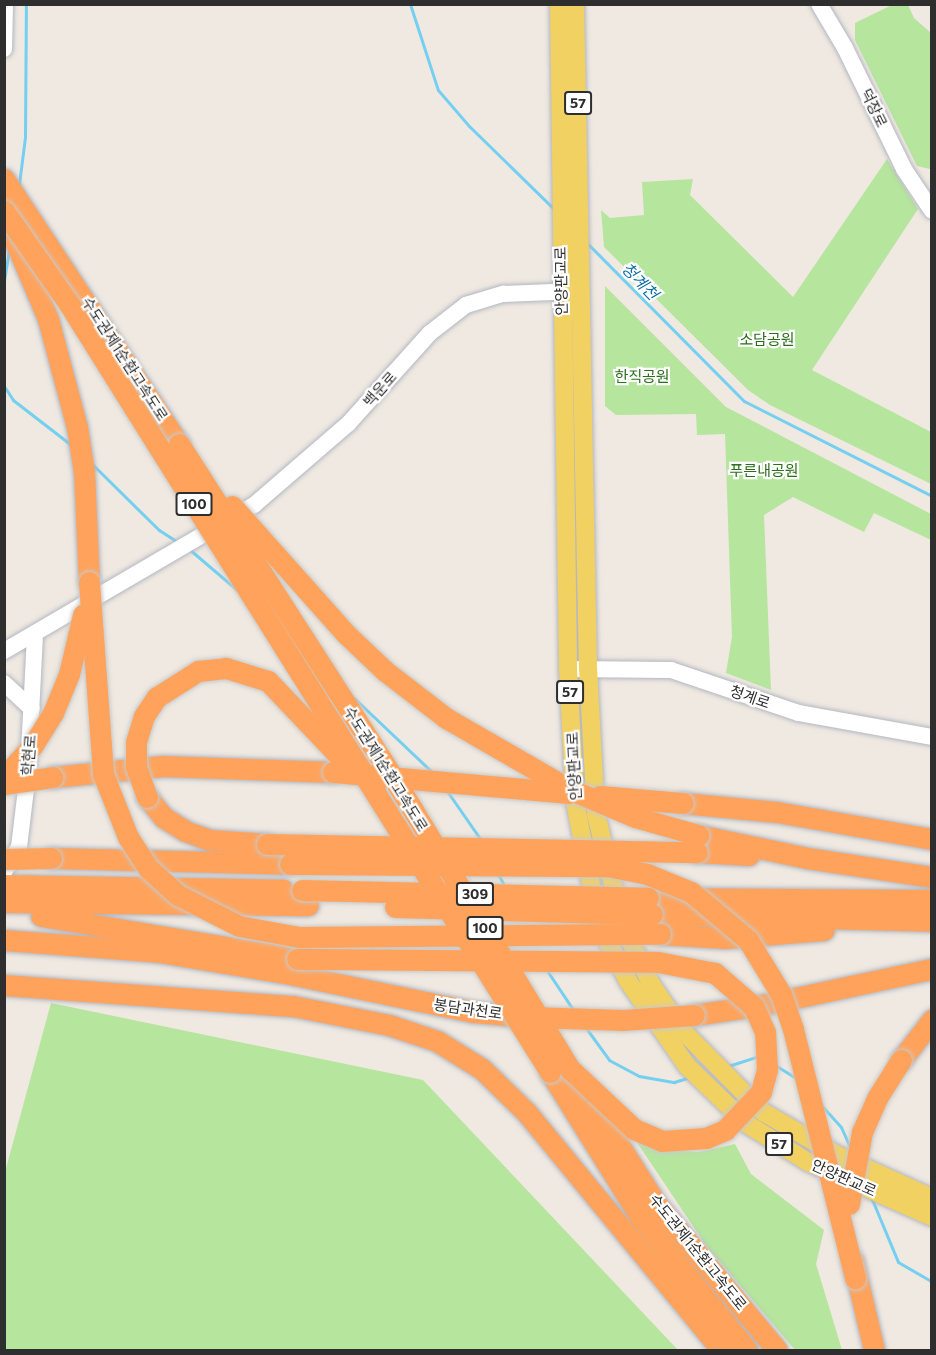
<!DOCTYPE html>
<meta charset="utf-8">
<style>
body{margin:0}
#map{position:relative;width:936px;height:1355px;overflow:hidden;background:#efe9e1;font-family:Commissioner,"Noto Sans KR",sans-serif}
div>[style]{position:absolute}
.green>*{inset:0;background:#b6e59e}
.stream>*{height:3px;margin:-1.5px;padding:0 1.5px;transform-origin:1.5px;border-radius:1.5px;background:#75cff0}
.roads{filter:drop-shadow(0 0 2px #b4b7c1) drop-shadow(0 0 2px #b4b7c1)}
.secondary>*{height:16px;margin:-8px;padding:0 8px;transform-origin:8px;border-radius:8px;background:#fff}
.primary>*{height:18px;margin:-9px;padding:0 9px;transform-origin:9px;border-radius:9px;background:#f2d163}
.highway>*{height:21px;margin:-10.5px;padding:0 10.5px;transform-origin:10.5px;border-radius:10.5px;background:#ffa35c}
.bridges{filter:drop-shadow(0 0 2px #c9c9c9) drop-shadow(0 0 2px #c9c9c9)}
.highway-bridge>*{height:21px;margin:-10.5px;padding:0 10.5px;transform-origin:10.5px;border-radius:10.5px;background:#ffa35c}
span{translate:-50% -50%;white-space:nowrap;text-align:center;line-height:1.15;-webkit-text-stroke:4.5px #fff;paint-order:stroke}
.shield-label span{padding:2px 4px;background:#fff;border:2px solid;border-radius:4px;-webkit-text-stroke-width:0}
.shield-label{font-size:14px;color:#2e2e2e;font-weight:700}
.street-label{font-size:15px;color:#2e2e2e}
.park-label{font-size:15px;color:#2c6e1b}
.water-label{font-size:16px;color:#0d6fa3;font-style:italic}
.frame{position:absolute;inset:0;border:6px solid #2e2e2e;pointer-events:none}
</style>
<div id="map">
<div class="green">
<div style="clip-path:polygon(892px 5px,908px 5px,914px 18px,931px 33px,930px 169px,917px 166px,855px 40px,855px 23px)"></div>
<div style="clip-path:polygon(887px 159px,918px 209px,812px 370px,931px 432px,931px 484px,770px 405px,748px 390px,604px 247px,601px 210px,610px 218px,644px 215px,642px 182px,693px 179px,690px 195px,793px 297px)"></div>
<div style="clip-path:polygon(605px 286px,726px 407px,931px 514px,931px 540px,874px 513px,864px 532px,793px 497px,764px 515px,771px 690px,726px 673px,732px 637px,725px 434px,697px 435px,696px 414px,616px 415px,605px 406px)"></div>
<div style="clip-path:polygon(51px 1003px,423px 1080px,678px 1350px,5px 1350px,5px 1172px)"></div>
<div style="clip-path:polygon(630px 1132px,658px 1145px,683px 1151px,699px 1152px,735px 1144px,751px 1174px,824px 1230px,816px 1264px,842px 1350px,795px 1350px,705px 1244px)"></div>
</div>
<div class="stream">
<div style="left:410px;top:4px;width:90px;rotate:72deg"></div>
<div style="left:438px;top:90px;width:48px;rotate:49.3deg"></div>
<div style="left:469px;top:126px;width:120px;rotate:44.3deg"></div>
<div style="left:19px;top:184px;width:47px;rotate:-82.7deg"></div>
<div style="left:25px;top:137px;width:133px;rotate:-89.6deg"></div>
<div style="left:587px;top:243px;width:223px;rotate:45.2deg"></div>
<div style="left:744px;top:401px;width:211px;rotate:26.8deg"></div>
<div style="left:4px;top:281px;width:31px;rotate:-81deg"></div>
<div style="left:4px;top:386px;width:17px;rotate:57deg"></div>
<div style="left:13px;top:400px;width:72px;rotate:37.7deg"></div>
<div style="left:93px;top:465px;width:93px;rotate:44.6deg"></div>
<div style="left:159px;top:530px;width:24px;rotate:33deg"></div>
<div style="left:189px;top:549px;width:63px;rotate:40.5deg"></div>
<div style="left:354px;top:698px;width:108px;rotate:43.5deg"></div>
<div style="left:447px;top:791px;width:60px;rotate:55.2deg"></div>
<div style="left:497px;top:872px;width:15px;rotate:62deg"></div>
<div style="left:546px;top:969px;width:50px;rotate:56.3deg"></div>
<div style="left:586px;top:1028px;width:39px;rotate:54deg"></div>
<div style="left:609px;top:1060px;width:34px;rotate:28deg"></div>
<div style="left:639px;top:1076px;width:36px;rotate:10deg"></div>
<div style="left:674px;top:1082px;width:17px;rotate:-17deg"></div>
<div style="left:775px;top:1065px;width:26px;rotate:32deg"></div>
<div style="left:728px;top:1066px;width:33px;rotate:-18deg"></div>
<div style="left:822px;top:1106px;width:28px;rotate:48deg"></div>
<div style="left:841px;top:1127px;width:22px;rotate:66deg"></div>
<div style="left:871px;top:1197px;width:70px;rotate:67.4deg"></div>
<div style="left:898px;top:1262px;width:39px;rotate:30deg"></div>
</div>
<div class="roads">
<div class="secondary">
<div style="left:819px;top:4px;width:51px;rotate:59.4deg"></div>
<div style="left:845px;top:48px;width:135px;rotate:64deg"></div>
<div style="left:904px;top:169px;width:50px;rotate:56.3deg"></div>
<div style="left:4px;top:49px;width:45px;rotate:-88.7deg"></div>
<div style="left:4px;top:651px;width:290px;rotate:-30.3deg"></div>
<div style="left:254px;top:505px;width:124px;rotate:-40.8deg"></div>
<div style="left:348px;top:424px;width:122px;rotate:-48deg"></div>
<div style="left:430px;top:333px;width:46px;rotate:-37.9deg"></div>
<div style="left:466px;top:305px;width:39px;rotate:-17deg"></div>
<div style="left:503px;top:294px;width:74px;rotate:-2.3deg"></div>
<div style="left:568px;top:669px;width:103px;rotate:0.6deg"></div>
<div style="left:671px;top:670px;width:135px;rotate:18.6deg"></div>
<div style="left:799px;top:713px;width:135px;rotate:10.2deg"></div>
<div style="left:4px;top:683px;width:38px;rotate:43deg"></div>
<div style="left:4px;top:872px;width:29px;rotate:-59deg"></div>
<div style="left:19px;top:847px;width:75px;rotate:-83.1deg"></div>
<div style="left:28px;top:773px;width:139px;rotate:-87.1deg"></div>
</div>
<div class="primary">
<div style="left:559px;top:4px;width:665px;rotate:89.22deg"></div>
<div style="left:568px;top:669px;width:133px;rotate:87deg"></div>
<div style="left:575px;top:802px;width:125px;rotate:79deg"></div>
<div style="left:599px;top:925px;width:63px;rotate:62.6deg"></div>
<div style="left:628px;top:981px;width:103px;rotate:55.2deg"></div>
<div style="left:687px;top:1066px;width:83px;rotate:44deg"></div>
<div style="left:747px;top:1124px;width:72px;rotate:31.9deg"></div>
<div style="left:808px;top:1162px;width:136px;rotate:23.9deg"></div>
<div style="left:575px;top:4px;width:664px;rotate:88.88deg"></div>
<div style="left:588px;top:668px;width:146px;rotate:86.9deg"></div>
<div style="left:596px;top:814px;width:114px;rotate:76.3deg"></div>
<div style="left:623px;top:925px;width:65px;rotate:64.6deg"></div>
<div style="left:651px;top:984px;width:55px;rotate:56deg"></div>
<div style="left:682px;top:1030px;width:115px;rotate:45.4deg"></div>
<div style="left:763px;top:1112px;width:88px;rotate:30.1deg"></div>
<div style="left:839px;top:1156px;width:102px;rotate:24.3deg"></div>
</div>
<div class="highway">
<div style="left:4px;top:179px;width:318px;rotate:56.6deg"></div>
<div style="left:9px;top:227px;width:100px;rotate:67deg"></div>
<div style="left:48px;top:319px;width:112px;rotate:75deg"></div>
<div style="left:77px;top:427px;width:46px;rotate:81.2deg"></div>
<div style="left:84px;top:472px;width:110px;rotate:87.4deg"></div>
<div style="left:53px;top:777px;width:111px;rotate:-5.7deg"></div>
<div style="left:163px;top:766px;width:170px;rotate:2deg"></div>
<div style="left:147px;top:797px;width:26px;rotate:51deg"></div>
<div style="left:163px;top:817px;width:26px;rotate:32deg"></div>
<div style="left:185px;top:831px;width:27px;rotate:20deg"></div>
<div style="left:210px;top:840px;width:57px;rotate:4deg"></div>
<div style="left:683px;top:803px;width:94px;rotate:5.5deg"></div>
<div style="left:777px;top:812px;width:157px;rotate:9.9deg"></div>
<div style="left:698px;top:835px;width:111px;rotate:11.9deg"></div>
<div style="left:807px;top:858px;width:126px;rotate:8.6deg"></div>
<div style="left:697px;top:852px;width:52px;rotate:3.3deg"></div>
<div style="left:51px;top:858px;width:239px;rotate:1.4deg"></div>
<div style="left:4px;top:885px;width:279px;rotate:1deg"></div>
<div style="left:648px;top:898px;width:284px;rotate:0.4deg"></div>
<div style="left:4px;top:902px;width:304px;rotate:0.6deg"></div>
<div style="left:652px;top:914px;width:280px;rotate:1.4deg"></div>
<div style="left:41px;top:916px;width:260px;rotate:9.5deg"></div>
<div style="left:660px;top:934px;width:65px;rotate:3.5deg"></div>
<div style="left:725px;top:938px;width:99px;rotate:-4.6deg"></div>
<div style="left:4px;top:940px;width:155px;rotate:4.4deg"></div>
<div style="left:159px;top:952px;width:128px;rotate:9.5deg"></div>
<div style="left:285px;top:973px;width:193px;rotate:11.7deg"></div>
<div style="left:474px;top:1012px;width:54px;rotate:5.3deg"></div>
<div style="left:4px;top:985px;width:290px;rotate:4.2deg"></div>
<div style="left:293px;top:1006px;width:98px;rotate:11.2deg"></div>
<div style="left:389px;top:1025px;width:51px;rotate:18.4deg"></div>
<div style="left:437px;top:1041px;width:53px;rotate:31.9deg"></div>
<div style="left:482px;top:1069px;width:63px;rotate:44.4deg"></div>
<div style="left:527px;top:1113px;width:307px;rotate:50.6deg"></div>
<div style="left:694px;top:1015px;width:69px;rotate:-8.4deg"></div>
<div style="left:762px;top:1005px;width:174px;rotate:-12deg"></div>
<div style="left:901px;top:1060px;width:51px;rotate:-52.2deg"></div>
<div style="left:550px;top:1072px;width:172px;rotate:58.1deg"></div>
<div style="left:641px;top:1218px;width:169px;rotate:51.2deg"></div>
<div style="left:579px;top:1082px;width:146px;rotate:57.6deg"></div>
<div style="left:657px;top:1205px;width:188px;rotate:50.4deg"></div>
<div style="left:853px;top:1261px;width:91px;rotate:76.7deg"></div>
</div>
</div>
<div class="bridges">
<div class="highway-bridge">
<div style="left:4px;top:211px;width:113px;rotate:55deg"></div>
<div style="left:69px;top:304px;width:906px;rotate:57.94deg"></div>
<div style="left:179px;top:444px;width:407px;rotate:57.3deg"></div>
<div style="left:399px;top:787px;width:330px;rotate:58.8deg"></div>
<div style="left:570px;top:1069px;width:88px;rotate:43.2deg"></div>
<div style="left:634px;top:1129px;width:30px;rotate:23deg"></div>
<div style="left:662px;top:1141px;width:44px;rotate:-3.9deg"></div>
<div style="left:706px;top:1138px;width:21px;rotate:-23deg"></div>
<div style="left:725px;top:1130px;width:52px;rotate:-46.5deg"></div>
<div style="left:761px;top:1092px;width:24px;rotate:-75deg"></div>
<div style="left:767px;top:1069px;width:37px;rotate:-93deg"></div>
<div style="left:765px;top:1032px;width:27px;rotate:-114deg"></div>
<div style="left:754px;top:1007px;width:52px;rotate:-138.9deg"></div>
<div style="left:715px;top:973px;width:58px;rotate:-169.1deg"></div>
<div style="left:658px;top:962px;width:361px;rotate:-179.5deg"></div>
<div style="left:232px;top:506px;width:171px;rotate:48.3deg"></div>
<div style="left:346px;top:634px;width:54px;rotate:43.5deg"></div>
<div style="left:385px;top:671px;width:77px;rotate:37.6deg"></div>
<div style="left:446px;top:718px;width:142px;rotate:30deg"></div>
<div style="left:569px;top:789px;width:72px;rotate:23deg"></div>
<div style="left:635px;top:817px;width:66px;rotate:15.9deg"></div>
<div style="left:89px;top:582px;width:193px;rotate:85.8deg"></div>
<div style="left:103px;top:774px;width:68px;rotate:68.4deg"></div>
<div style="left:128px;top:837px;width:38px;rotate:57deg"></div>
<div style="left:149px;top:869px;width:39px;rotate:42deg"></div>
<div style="left:178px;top:895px;width:68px;rotate:26.9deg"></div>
<div style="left:239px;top:926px;width:61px;rotate:10.4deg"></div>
<div style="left:299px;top:937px;width:361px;rotate:-0.5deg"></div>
<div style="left:333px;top:772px;width:237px;rotate:5.1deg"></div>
<div style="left:4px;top:777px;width:43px;rotate:-47.8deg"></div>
<div style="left:33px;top:745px;width:38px;rotate:-58deg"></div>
<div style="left:53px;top:713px;width:42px;rotate:-67.7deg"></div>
<div style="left:69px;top:674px;width:61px;rotate:-76.7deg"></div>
<div style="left:4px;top:784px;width:49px;rotate:-8.1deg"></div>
<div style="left:600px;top:796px;width:83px;rotate:4.8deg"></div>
<div style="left:147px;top:797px;width:33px;rotate:-110deg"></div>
<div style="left:136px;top:766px;width:24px;rotate:-90deg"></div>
<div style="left:136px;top:742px;width:27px;rotate:-73deg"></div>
<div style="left:144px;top:716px;width:23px;rotate:-56deg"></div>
<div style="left:157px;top:697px;width:49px;rotate:-32.4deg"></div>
<div style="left:198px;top:671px;width:28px;rotate:-6deg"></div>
<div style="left:226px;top:668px;width:44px;rotate:17.2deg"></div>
<div style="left:268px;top:681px;width:110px;rotate:46.5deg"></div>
<div style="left:267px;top:844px;width:430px;rotate:1.1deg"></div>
<div style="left:4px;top:859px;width:47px;rotate:-1.2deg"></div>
<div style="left:290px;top:864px;width:317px;rotate:0.4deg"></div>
<div style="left:607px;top:866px;width:41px;rotate:11.3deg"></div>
<div style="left:647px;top:874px;width:48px;rotate:22.2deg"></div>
<div style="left:691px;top:892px;width:75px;rotate:40.1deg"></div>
<div style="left:748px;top:940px;width:63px;rotate:58.6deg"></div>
<div style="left:781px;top:994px;width:37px;rotate:71deg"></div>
<div style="left:793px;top:1029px;width:257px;rotate:76deg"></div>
<div style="left:302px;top:890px;width:346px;rotate:1.3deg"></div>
<div style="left:395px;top:907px;width:257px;rotate:1.6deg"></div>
<div style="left:531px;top:1017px;width:92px;rotate:1.9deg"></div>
<div style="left:623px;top:1020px;width:71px;rotate:-4deg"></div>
<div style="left:849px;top:1204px;width:73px;rotate:-79.8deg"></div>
<div style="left:862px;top:1132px;width:37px;rotate:-66deg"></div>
<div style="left:877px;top:1098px;width:45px;rotate:-57.7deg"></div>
</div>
</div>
<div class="shield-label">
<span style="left:578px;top:103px">57</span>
<span style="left:194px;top:504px">100</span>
<span style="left:570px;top:692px">57</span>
<span style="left:475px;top:894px">309</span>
<span style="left:485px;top:928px">100</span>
<span style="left:779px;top:1144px">57</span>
</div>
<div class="street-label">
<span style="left:874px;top:108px;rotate:64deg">덕장로</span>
<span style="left:561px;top:281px;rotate:-91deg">안양판교로</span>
<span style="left:125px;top:359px;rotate:57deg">수도권제1순환고속도로</span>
<span style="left:380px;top:389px;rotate:-48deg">백운로</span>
<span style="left:750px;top:697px;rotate:19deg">청계로</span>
<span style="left:29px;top:755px;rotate:-86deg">학현로</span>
<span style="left:574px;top:766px;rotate:-93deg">안양판교로</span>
<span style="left:386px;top:769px;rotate:58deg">수도권제1순환고속도로</span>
<span style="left:468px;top:1009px;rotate:8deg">봉담과천로</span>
<span style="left:844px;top:1178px;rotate:24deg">안양판교로</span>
<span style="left:698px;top:1252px;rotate:51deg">수도권제1순환고속도로</span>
</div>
<div class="park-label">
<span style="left:767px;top:340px">소담공원</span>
<span style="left:642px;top:377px">한직공원</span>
<span style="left:764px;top:471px">푸른내공원</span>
</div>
<div class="water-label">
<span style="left:640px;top:281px;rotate:46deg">청계천</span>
</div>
<div class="frame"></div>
</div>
